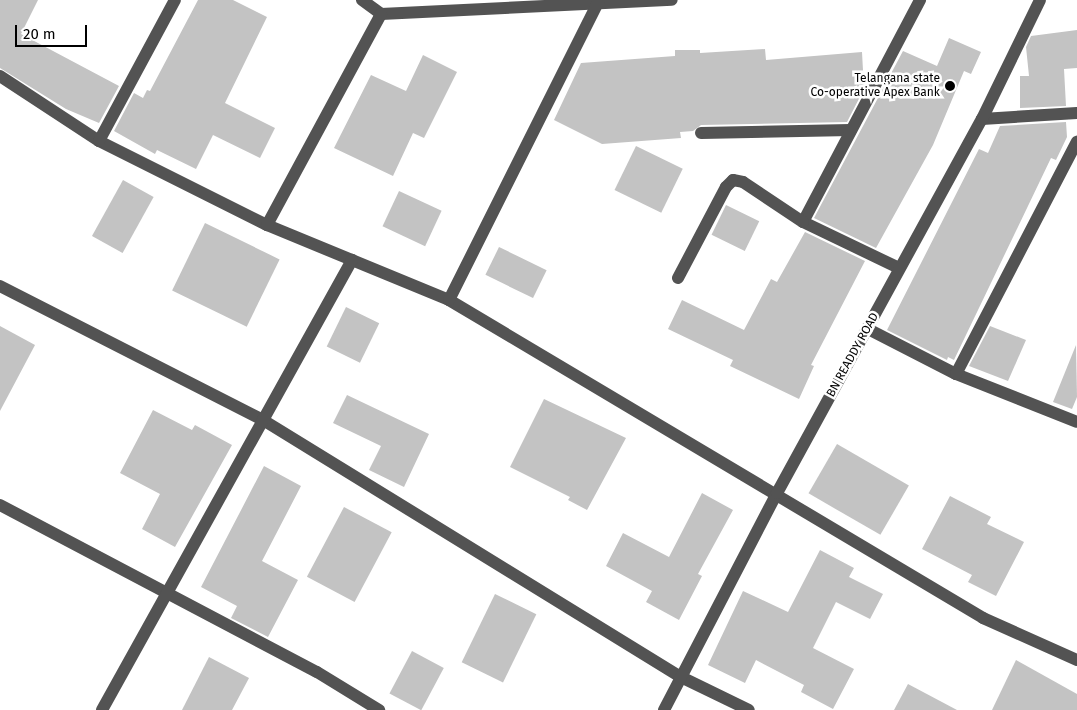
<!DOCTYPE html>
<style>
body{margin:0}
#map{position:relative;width:1077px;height:710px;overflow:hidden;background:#fff;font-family:"Fira Sans",sans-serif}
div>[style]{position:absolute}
.building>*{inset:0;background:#c3c3c3;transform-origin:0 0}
.minor>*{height:12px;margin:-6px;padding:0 6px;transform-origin:6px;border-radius:6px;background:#535353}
.dots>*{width:14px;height:14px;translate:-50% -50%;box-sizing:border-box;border:2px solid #fff;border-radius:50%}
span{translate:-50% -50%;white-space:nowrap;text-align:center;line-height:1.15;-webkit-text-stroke:5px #fff;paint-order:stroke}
.poi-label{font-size:12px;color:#000}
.right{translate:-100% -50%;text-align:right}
.street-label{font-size:12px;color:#000}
.scale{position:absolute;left:15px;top:25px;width:72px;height:22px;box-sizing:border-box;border:2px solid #000;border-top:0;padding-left:6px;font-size:15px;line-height:18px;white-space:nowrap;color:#000;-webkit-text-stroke:4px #fff;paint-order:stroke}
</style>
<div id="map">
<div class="building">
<div style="clip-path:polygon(0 0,38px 0,21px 34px,119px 86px,99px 123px,66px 109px,0 68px)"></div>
<div style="clip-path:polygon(198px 0,233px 0,267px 17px,225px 103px,275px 128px,260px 158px,213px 135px,196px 169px,157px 150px,155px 154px,114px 131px,134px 93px,143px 98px,147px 90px,150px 91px)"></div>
<div style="clip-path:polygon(1077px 30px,1077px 68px,1064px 69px,1066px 106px,1020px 108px,1020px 76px,1029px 76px,1026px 47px,1031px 36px)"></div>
<div style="clip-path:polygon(949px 38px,981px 52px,971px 74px,964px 71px,933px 145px,876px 248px,814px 218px,903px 51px,937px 66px)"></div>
<div style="clip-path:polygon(765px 49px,766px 60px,862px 52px,864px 89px,847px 122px,701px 125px,693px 131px,680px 132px,681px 138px,602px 144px,554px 120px,581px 63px,675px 56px,675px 50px,700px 50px,700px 53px)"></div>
<div style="clip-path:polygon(423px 55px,457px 72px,424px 138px,413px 133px,393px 176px,334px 148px,371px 75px,406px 91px)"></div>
<div style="clip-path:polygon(1066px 122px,1067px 137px,1056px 160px,1051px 158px,954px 360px,948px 357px,947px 360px,887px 330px,979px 149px,988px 153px,1000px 126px)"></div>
<div style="left:636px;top:146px;width:52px;height:49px;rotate:26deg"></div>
<div style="left:123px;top:180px;width:35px;height:64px;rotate:29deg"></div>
<div style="left:399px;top:191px;width:47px;height:39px;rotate:25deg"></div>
<div style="left:726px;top:205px;width:37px;height:33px;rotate:26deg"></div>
<div style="left:205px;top:223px;width:83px;height:75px;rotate:26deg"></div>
<div style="clip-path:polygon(805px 232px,865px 261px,811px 365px,814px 366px,799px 399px,730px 366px,733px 360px,668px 329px,682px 300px,744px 330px,771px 279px,777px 282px)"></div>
<div style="left:499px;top:247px;width:53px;height:31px;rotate:26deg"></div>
<div style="left:346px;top:307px;width:37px;height:44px;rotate:26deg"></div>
<div style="clip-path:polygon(0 326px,35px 345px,0 411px)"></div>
<div style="clip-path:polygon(990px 326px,1026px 340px,1008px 381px,969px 366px)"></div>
<div style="clip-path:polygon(1076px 345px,1077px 397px,1072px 409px,1053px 402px)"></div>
<div style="clip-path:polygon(347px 395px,429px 434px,404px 487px,369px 470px,381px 446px,333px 423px)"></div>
<div style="clip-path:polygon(544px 399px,626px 438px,587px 510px,568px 500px,570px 497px,510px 467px)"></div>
<div style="clip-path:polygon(153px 410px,192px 430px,195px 425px,232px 445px,175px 547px,142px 529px,160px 494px,120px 473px)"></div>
<div style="left:837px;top:444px;width:83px;height:57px;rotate:30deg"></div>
<div style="clip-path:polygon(264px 466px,301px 486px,262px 561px,298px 580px,268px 637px,231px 618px,237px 606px,201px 587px)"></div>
<div style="clip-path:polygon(702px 493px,733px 510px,698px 574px,702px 576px,679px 620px,646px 602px,652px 591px,606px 566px,623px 533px,669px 557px)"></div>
<div style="clip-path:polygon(950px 496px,991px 517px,987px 524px,1024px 542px,996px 596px,968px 582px,972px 575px,922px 549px)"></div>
<div style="left:344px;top:507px;width:54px;height:79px;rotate:28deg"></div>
<div style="clip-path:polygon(820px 550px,854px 568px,849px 577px,883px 594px,870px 619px,836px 602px,813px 648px,854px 669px,833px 709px,801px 692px,804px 685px,756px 660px,745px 683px,708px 665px,743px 591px,788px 612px)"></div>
<div style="left:495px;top:594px;width:46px;height:76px;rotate:26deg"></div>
<div style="left:412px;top:651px;width:36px;height:48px;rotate:28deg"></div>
<div style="clip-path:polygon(209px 657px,249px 678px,232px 710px,182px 710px)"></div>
<div style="clip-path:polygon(1016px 660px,1077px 694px,1077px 710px,992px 710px)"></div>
<div style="clip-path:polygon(908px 684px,957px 710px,894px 710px)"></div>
</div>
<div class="minor">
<div style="left:362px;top:0;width:24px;rotate:36deg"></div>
<div style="left:381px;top:14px;width:291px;rotate:-2.8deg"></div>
<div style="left:0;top:76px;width:118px;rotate:33.3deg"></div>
<div style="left:99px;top:141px;width:188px;rotate:26.6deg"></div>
<div style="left:267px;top:225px;width:197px;rotate:22.4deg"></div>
<div style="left:449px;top:300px;width:622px;rotate:30.77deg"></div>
<div style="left:983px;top:618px;width:103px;rotate:24.1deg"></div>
<div style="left:982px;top:119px;width:95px;rotate:-3.6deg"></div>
<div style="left:701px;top:133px;width:150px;rotate:-1.1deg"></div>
<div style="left:99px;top:141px;width:160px;rotate:-61.7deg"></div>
<div style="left:267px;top:225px;width:240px;rotate:-61.6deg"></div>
<div style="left:899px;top:268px;width:106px;rotate:-154.4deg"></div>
<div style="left:803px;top:222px;width:251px;rotate:-62.2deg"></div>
<div style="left:678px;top:278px;width:103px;rotate:-62.2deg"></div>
<div style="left:726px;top:187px;width:10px;rotate:-45deg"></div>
<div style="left:733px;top:180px;width:10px;rotate:11deg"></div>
<div style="left:743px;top:182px;width:72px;rotate:33.7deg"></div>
<div style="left:0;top:286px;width:295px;rotate:27deg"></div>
<div style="left:263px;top:420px;width:493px;rotate:31.6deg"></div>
<div style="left:683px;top:678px;width:73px;rotate:25.9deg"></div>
<div style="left:449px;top:300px;width:335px;rotate:-63.4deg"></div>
<div style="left:868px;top:329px;width:99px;rotate:27.1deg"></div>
<div style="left:956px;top:374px;width:130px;rotate:21.6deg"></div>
<div style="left:956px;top:374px;width:262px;rotate:-62.5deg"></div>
<div style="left:0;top:505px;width:358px;rotate:27.8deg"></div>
<div style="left:317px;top:672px;width:73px;rotate:31.5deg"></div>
<div style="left:102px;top:710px;width:515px;rotate:-60.95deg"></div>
<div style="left:664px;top:710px;width:245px;rotate:-62.5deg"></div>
<div style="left:777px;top:493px;width:426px;rotate:-61.3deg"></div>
<div style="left:982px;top:119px;width:132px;rotate:-64deg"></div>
</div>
<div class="dots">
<div style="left:950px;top:86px;background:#000"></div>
</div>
<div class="poi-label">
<span class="right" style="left:940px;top:86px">Telangana state<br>Co-operative Apex Bank</span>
</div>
<div class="street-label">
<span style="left:853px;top:355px;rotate:-61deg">BN READDY ROAD</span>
</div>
<div class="scale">20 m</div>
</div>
